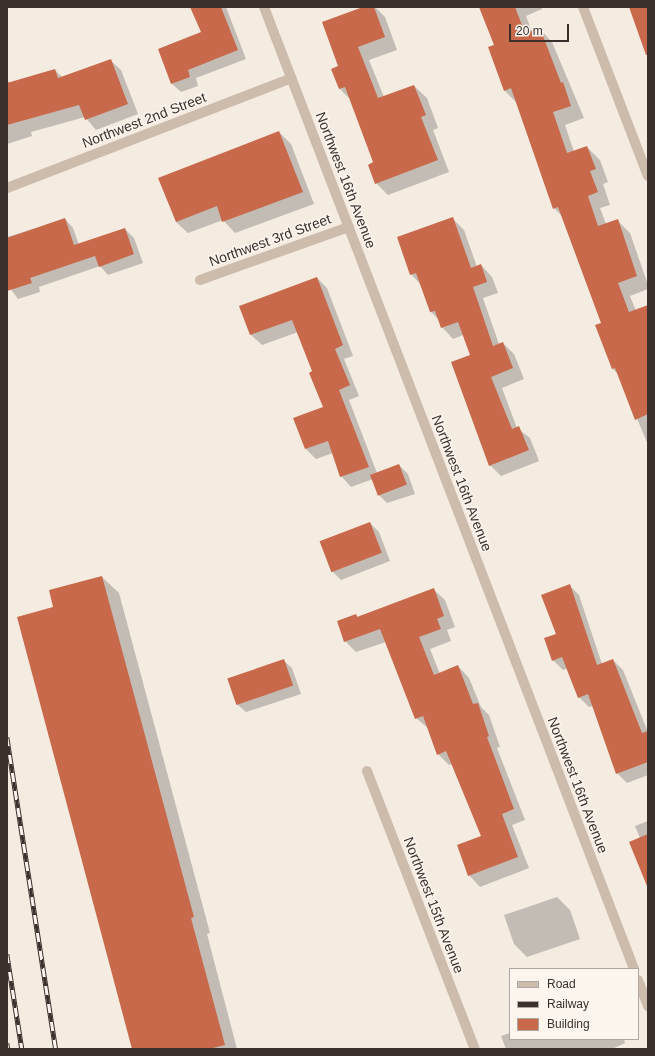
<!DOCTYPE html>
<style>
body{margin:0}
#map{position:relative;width:655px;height:1056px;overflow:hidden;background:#f4ebe1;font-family:Arial,sans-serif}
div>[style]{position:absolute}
.shadow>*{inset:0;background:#0003}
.building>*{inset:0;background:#c8694b;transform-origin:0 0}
.street>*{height:10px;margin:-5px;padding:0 5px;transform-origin:5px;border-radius:5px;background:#cdbbac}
.rail>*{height:4.5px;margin-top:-2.25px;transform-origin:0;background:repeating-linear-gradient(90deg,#fbf5ee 0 9px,#3b302b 0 18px);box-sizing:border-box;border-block:1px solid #3b302b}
span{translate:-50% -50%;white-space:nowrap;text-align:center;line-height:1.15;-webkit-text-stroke:3px #fbf5ee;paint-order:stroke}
.street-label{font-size:14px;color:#3b302b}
.frame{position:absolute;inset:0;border:8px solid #3b302b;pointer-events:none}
.legend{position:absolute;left:509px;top:968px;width:130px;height:72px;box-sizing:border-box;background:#fbf5ee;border:1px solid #aea6a0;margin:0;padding:5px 7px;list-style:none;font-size:12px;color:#3b302b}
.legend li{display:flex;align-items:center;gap:8px;height:20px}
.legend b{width:20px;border:1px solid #aea6a0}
.scale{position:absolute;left:509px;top:24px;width:60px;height:18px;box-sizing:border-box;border:2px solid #3b302b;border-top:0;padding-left:5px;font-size:12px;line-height:14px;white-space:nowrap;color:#3b302b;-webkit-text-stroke:3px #fbf5ee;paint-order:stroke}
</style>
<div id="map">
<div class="shadow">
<div style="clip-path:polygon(192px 7px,226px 7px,246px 59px,196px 78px,198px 86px,181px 92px,172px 84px,202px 33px)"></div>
<div style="clip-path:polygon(366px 7px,375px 7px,385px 17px,397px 50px,369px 60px,384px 97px,414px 86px,427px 98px,438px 128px,433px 130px,449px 172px,388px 195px,376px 183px,375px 163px,351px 100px,340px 89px,333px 70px,340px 67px)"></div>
<div style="clip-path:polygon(480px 7px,542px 7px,542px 9px,526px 16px,532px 32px,540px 29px,552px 42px,584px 118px,565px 125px,574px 152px,587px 147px,600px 160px,608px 182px,603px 184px,610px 205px,600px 208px,606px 224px,617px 220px,630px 233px,648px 285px,648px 289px,630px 296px,636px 311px,648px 306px,648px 445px,619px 375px,613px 369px,602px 324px,563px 217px,554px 208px,517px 103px,505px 91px,489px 48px,496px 45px)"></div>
<div style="clip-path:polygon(110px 60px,121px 70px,138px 114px,96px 130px,85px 117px,31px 132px,32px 136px,7px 144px,7px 80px,10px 83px,55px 70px,63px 78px)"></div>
<div style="clip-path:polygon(279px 132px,291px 144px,314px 204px,235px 233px,223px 220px,188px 233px,176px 222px)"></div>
<div style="clip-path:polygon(452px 218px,464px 230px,477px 267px,481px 265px,492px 277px,498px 293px,483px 298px,499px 344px,503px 343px,514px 354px,524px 379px,502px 388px,517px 428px,530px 438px,539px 461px,501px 476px,490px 465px,471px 355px,463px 335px,453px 339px,442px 327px,439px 320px,431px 312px,421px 285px,411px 274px)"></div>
<div style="clip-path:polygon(65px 219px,73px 228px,79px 245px,125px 229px,134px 238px,143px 263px,108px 275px,100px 266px,39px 287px,40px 292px,18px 299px,7px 284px,7px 237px)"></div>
<div style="clip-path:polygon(317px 278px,327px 288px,353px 356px,344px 359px,359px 396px,349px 400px,377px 473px,399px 465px,408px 474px,415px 494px,387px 503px,378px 494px,373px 479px,351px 487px,341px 476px,333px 453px,316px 459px,306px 449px,324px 408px,314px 372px,298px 332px,262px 345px,251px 335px,241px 306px)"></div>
<div style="clip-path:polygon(370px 523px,379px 532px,390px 561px,341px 580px,332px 571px)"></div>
<div style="clip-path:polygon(102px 577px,119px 593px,210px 933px,207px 934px,237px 1049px,133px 1049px,54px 608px)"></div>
<div style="clip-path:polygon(569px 585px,579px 595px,602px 664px,613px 660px,623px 670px,648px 732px,648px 775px,627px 783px,617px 773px,593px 706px,589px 707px,579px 697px,568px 668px,563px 670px,553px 660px)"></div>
<div style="clip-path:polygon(433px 589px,445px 600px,455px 627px,447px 630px,451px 641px,430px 649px,440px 674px,458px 666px,469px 678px,481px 707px,489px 715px,500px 747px,497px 748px,525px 820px,512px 825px,529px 868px,480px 887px,469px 875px,482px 837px,452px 764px,449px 765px,438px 754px,429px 729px,416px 718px,386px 642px,356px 652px,345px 641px,356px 615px,358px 617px)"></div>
<div style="clip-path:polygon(283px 660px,292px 668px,301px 694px,246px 712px,237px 704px)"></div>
<div style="clip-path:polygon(648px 821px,648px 887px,630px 842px,640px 838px,635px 826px)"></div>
<div style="clip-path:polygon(557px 897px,570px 910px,580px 939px,527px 957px,514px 944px,504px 915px)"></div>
<div style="clip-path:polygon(510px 1033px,510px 1039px,624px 1039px,625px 1043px,612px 1049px,506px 1049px,501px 1036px)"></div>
</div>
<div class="building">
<div style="clip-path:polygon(190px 7px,221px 7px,238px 50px,188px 70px,190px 77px,171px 84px,158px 49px,201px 32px)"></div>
<div style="clip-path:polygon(363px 7px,374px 7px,385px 37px,358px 47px,378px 98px,414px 85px,426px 115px,421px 117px,438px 160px,375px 184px,368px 165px,373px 162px,345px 87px,339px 89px,331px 69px,338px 66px,322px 22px)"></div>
<div style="clip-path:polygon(479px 7px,515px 7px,525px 33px,540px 28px,561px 83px,563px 82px,571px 106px,553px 112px,567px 153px,587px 146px,596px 169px,590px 171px,598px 192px,588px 196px,598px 226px,618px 219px,637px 276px,618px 283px,629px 312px,648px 305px,648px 414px,635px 420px,615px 368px,612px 369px,595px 325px,601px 323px,558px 207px,553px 209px,511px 88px,504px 91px,488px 47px,494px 45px)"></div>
<div style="clip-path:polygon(629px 7px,648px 7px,648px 55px,646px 55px)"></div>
<div style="clip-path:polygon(111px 59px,128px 104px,85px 120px,79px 105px,7px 125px,7px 83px,55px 69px,58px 78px)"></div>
<div style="clip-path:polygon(279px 131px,303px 192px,222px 222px,217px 206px,176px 222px,158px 178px)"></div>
<div style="clip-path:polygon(453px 217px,471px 268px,481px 264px,487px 282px,473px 287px,493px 346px,503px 342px,513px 368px,491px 377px,512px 429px,519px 426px,529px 450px,489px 466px,451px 362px,470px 355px,458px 322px,441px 328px,435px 311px,430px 312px,416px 273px,410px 275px,397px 237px)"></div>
<div style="clip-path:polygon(65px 218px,74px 245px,125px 228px,134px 254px,99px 267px,95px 256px,30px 278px,32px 283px,7px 291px,7px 238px)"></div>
<div style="clip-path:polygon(317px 277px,343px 345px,335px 349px,350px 385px,339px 390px,369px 467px,340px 477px,328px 441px,305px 449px,293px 418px,323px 407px,309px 373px,312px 371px,292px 320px,250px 335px,239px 306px)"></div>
<div style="left:399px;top:464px;width:22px;height:31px;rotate:69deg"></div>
<div style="left:370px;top:522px;width:33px;height:54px;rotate:69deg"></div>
<div style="clip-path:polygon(102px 576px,194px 917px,191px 918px,225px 1045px,209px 1049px,132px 1049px,17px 617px,53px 607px,49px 590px)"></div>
<div style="clip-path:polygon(570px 584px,597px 665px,613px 659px,642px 733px,648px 731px,648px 762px,616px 774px,588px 694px,578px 698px,562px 657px,552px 661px,544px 638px,556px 634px,541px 595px)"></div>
<div style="clip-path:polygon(434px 588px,444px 616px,437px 619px,441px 629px,419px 637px,434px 675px,458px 665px,473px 704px,478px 703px,489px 736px,487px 737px,514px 809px,502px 814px,518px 857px,468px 876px,457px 845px,481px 836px,446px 751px,437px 755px,423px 716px,415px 719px,380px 629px,344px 642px,337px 621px,356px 614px,357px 617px)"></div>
<div style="left:284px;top:659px;width:28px;height:60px;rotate:71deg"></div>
<div style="clip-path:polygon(648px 834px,648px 886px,647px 886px,629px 842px)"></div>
</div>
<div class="street">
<div style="left:264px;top:7px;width:1031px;rotate:68.96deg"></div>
<div style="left:583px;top:7px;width:181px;rotate:69deg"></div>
<div style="left:7px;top:188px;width:305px;rotate:-21.1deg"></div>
<div style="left:200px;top:280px;width:158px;rotate:-19.6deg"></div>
<div style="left:367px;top:771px;width:298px;rotate:68.8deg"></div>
<div style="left:638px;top:980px;width:28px;rotate:69deg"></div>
</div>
<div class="rail">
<div style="left:7px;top:737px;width:316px;rotate:81.1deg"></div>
<div style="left:7px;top:954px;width:96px;rotate:81deg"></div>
<div style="left:7px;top:1043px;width:6px;rotate:81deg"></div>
</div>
<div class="street-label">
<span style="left:144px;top:120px;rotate:-21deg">Northwest 2nd Street</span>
<span style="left:346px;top:180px;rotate:69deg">Northwest 16th Avenue</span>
<span style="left:270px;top:240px;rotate:-20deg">Northwest 3rd Street</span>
<span style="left:462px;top:483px;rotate:69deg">Northwest 16th Avenue</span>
<span style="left:578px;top:785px;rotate:69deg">Northwest 16th Avenue</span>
<span style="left:434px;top:905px;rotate:69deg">Northwest 15th Avenue</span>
</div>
<div class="frame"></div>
<ul class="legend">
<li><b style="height:5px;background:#cdbbac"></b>Road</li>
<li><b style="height:5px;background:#3b302b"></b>Railway</li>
<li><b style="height:11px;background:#c8694b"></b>Building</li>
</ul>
<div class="scale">20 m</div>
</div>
